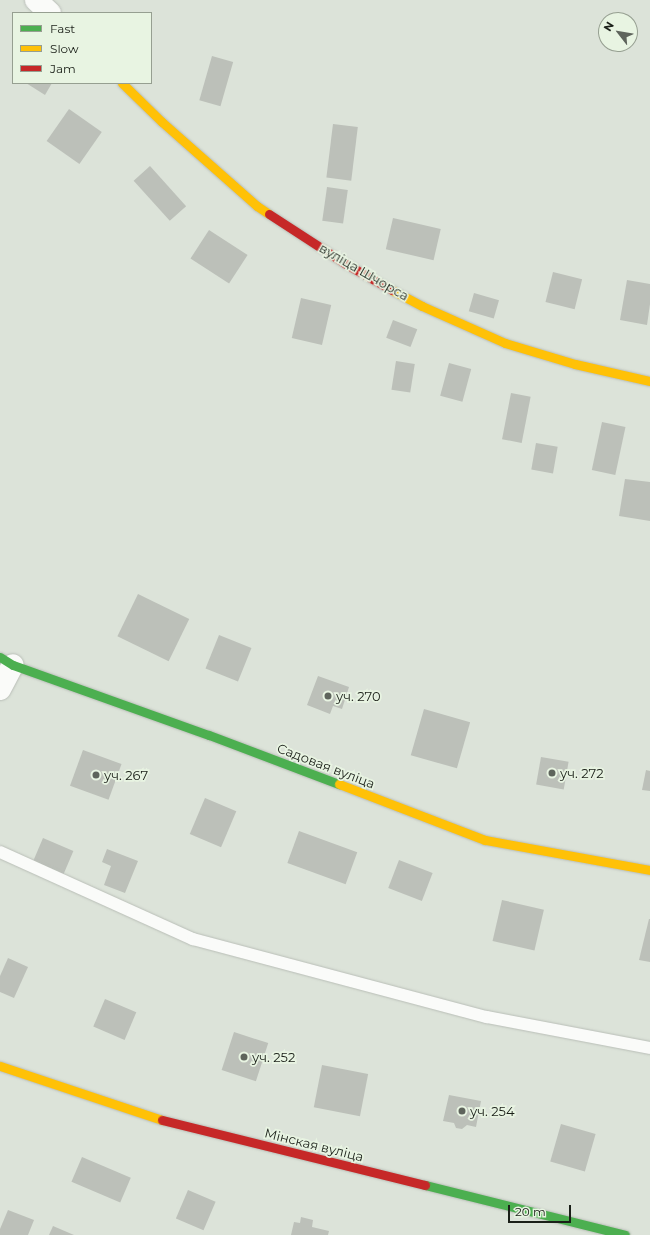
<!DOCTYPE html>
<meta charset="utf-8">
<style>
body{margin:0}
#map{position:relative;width:650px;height:1235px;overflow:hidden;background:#dce3d9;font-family:Montserrat,sans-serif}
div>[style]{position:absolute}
.building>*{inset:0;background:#bcc0b9;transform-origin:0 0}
.roads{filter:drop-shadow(0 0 1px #b9beb7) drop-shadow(0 0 1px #b9beb7)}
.lane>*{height:12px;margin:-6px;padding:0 6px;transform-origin:6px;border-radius:6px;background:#fafbf9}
.street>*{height:22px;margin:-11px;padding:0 11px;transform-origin:11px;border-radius:11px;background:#fafbf9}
.fast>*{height:9px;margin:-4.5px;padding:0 4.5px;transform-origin:4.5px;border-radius:4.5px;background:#4caf50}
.slow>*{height:9px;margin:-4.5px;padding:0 4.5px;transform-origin:4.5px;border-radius:4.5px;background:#ffc107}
.jam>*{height:9px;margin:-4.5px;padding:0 4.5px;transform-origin:4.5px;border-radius:4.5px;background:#c62828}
.dots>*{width:11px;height:11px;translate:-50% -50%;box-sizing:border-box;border:2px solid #e8f4e2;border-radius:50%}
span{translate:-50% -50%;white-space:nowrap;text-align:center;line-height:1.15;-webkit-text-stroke:3.5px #e8f4e2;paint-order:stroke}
.street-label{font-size:13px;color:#1a1f18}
.poi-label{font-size:13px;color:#1a1f18}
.left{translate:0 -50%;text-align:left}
.legend{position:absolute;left:12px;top:12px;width:140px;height:72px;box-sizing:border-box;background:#e8f4e2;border:1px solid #969f91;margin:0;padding:5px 7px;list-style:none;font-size:12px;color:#1a1f18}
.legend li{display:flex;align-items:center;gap:8px;height:20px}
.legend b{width:20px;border:1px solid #969f91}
.north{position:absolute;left:598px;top:12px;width:40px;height:40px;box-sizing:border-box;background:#e8f4e2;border:1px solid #969f91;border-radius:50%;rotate:301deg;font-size:11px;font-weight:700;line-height:16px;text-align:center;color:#1a1f18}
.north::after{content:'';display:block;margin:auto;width:14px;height:18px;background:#5e645c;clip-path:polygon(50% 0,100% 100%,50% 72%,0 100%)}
.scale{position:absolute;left:508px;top:1205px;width:63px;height:18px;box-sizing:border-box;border:2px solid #1a1f18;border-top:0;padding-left:5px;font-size:12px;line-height:14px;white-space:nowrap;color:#1a1f18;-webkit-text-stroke:3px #e8f4e2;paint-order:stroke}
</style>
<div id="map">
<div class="building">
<div style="left:212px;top:56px;width:22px;height:46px;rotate:16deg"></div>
<div style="clip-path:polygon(26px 83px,52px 83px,45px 95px)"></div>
<div style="left:69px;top:109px;width:40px;height:39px;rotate:35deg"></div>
<div style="left:333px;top:124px;width:25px;height:54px;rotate:7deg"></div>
<div style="left:150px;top:166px;width:54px;height:22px;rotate:48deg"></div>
<div style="left:327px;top:187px;width:21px;height:34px;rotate:8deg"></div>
<div style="left:393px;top:218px;width:49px;height:32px;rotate:13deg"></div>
<div style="left:209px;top:230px;width:46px;height:34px;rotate:33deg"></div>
<div style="left:553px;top:272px;width:30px;height:31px;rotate:14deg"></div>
<div style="clip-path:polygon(627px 280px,650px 284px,650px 304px,647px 325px,620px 320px)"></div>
<div style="left:474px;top:293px;width:26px;height:19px;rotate:16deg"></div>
<div style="left:301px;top:298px;width:31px;height:41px;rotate:13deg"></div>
<div style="left:393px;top:320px;width:26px;height:19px;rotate:21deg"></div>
<div style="left:396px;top:361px;width:19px;height:29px;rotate:9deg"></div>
<div style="left:449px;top:363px;width:23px;height:34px;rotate:15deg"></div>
<div style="left:511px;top:393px;width:20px;height:47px;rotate:11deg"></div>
<div style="left:602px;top:422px;width:24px;height:49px;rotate:12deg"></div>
<div style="left:536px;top:443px;width:22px;height:27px;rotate:10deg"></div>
<div style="clip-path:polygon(625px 479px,650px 482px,650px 521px,619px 516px)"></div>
<div style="left:138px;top:594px;width:57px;height:47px;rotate:26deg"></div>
<div style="left:219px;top:635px;width:35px;height:36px;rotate:22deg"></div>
<div style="clip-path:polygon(318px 676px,349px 687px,342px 709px,333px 706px,330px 714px,307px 705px)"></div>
<div style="left:424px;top:709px;width:48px;height:48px;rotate:16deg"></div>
<div style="left:83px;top:750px;width:41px;height:38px;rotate:20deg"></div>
<div style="left:541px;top:757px;width:28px;height:28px;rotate:10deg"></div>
<div style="clip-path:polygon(646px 770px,650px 771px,650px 791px,642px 790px)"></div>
<div style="left:205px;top:798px;width:34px;height:39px;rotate:23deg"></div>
<div style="left:299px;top:831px;width:62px;height:34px;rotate:20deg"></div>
<div style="left:43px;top:838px;width:33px;height:25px;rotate:23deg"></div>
<div style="clip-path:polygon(107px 849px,138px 861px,125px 893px,104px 885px,111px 866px,102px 862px)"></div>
<div style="left:399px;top:860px;width:36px;height:30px;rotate:21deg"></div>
<div style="left:502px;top:900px;width:43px;height:42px;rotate:13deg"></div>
<div style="clip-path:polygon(649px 919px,650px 919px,650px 962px,639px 960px)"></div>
<div style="clip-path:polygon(8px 958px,28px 967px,14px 998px,0 992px,0 976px)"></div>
<div style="left:105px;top:999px;width:34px;height:30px;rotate:23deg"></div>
<div style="left:234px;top:1032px;width:36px;height:40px;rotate:18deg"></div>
<div style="left:322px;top:1065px;width:47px;height:43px;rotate:11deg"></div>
<div style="clip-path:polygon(449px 1095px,481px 1101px,476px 1127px,467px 1125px,462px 1129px,456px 1128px,454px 1123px,443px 1121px)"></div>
<div style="left:561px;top:1124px;width:36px;height:39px;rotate:16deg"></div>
<div style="left:82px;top:1157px;width:53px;height:27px;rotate:23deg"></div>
<div style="left:188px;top:1190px;width:30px;height:31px;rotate:23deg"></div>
<div style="clip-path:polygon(8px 1210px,34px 1220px,28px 1235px,0 1235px,0 1229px)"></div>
<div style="clip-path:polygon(301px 1217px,313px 1220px,312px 1227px,329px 1231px,328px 1235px,291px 1235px,294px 1222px,300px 1223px)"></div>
<div style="clip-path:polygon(53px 1226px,74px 1235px,49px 1235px)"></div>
</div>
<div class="roads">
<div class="lane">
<div style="left:0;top:852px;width:212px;rotate:24.3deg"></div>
<div style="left:193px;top:939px;width:304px;rotate:14.9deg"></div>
<div style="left:487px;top:1017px;width:166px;rotate:10.8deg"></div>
</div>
<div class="street">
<div style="left:36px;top:0;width:19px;rotate:43deg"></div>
<div style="left:0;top:689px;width:27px;rotate:-62deg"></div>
</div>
<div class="fast">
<div style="left:0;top:657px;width:15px;rotate:32deg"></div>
<div style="left:13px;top:665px;width:208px;rotate:19.7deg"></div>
<div style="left:209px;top:735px;width:139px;rotate:20.7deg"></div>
<div style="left:425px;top:1185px;width:206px;rotate:14deg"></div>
</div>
<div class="slow">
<div style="left:122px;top:83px;width:56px;rotate:44.3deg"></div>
<div style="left:162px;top:122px;width:127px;rotate:41.5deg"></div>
<div style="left:257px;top:206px;width:14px;rotate:34deg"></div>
<div style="left:392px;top:290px;width:34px;rotate:28deg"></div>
<div style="left:422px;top:306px;width:91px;rotate:24deg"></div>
<div style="left:505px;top:343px;width:73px;rotate:16.7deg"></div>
<div style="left:575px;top:364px;width:77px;rotate:12.8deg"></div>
<div style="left:339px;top:784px;width:156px;rotate:21deg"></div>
<div style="left:485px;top:840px;width:168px;rotate:10.3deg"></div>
<div style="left:0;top:1066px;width:171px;rotate:18.4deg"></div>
</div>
<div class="jam">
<div style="left:269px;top:214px;width:92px;rotate:33deg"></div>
<div style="left:346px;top:264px;width:53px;rotate:29.5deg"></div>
<div style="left:162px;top:1120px;width:271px;rotate:13.9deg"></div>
</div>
</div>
<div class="dots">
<div style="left:328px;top:696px;background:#5e645c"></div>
<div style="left:552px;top:773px;background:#5e645c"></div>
<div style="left:96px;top:775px;background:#5e645c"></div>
<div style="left:244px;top:1057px;background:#5e645c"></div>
<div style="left:462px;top:1111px;background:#5e645c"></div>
</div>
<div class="street-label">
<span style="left:364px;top:272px;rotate:30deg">вуліца Шчорса</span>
<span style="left:326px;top:766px;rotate:21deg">Садовая вуліца</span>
<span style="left:314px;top:1145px;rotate:14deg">Мінская вуліца</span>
</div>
<div class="poi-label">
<span class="left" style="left:336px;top:696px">уч. 270</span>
<span class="left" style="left:560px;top:773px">уч. 272</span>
<span class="left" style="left:104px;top:775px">уч. 267</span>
<span class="left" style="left:252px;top:1057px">уч. 252</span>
<span class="left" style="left:470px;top:1111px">уч. 254</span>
</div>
<ul class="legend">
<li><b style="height:5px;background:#4caf50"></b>Fast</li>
<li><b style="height:5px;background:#ffc107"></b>Slow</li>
<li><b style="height:5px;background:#c62828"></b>Jam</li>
</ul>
<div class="north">N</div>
<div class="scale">20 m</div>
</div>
